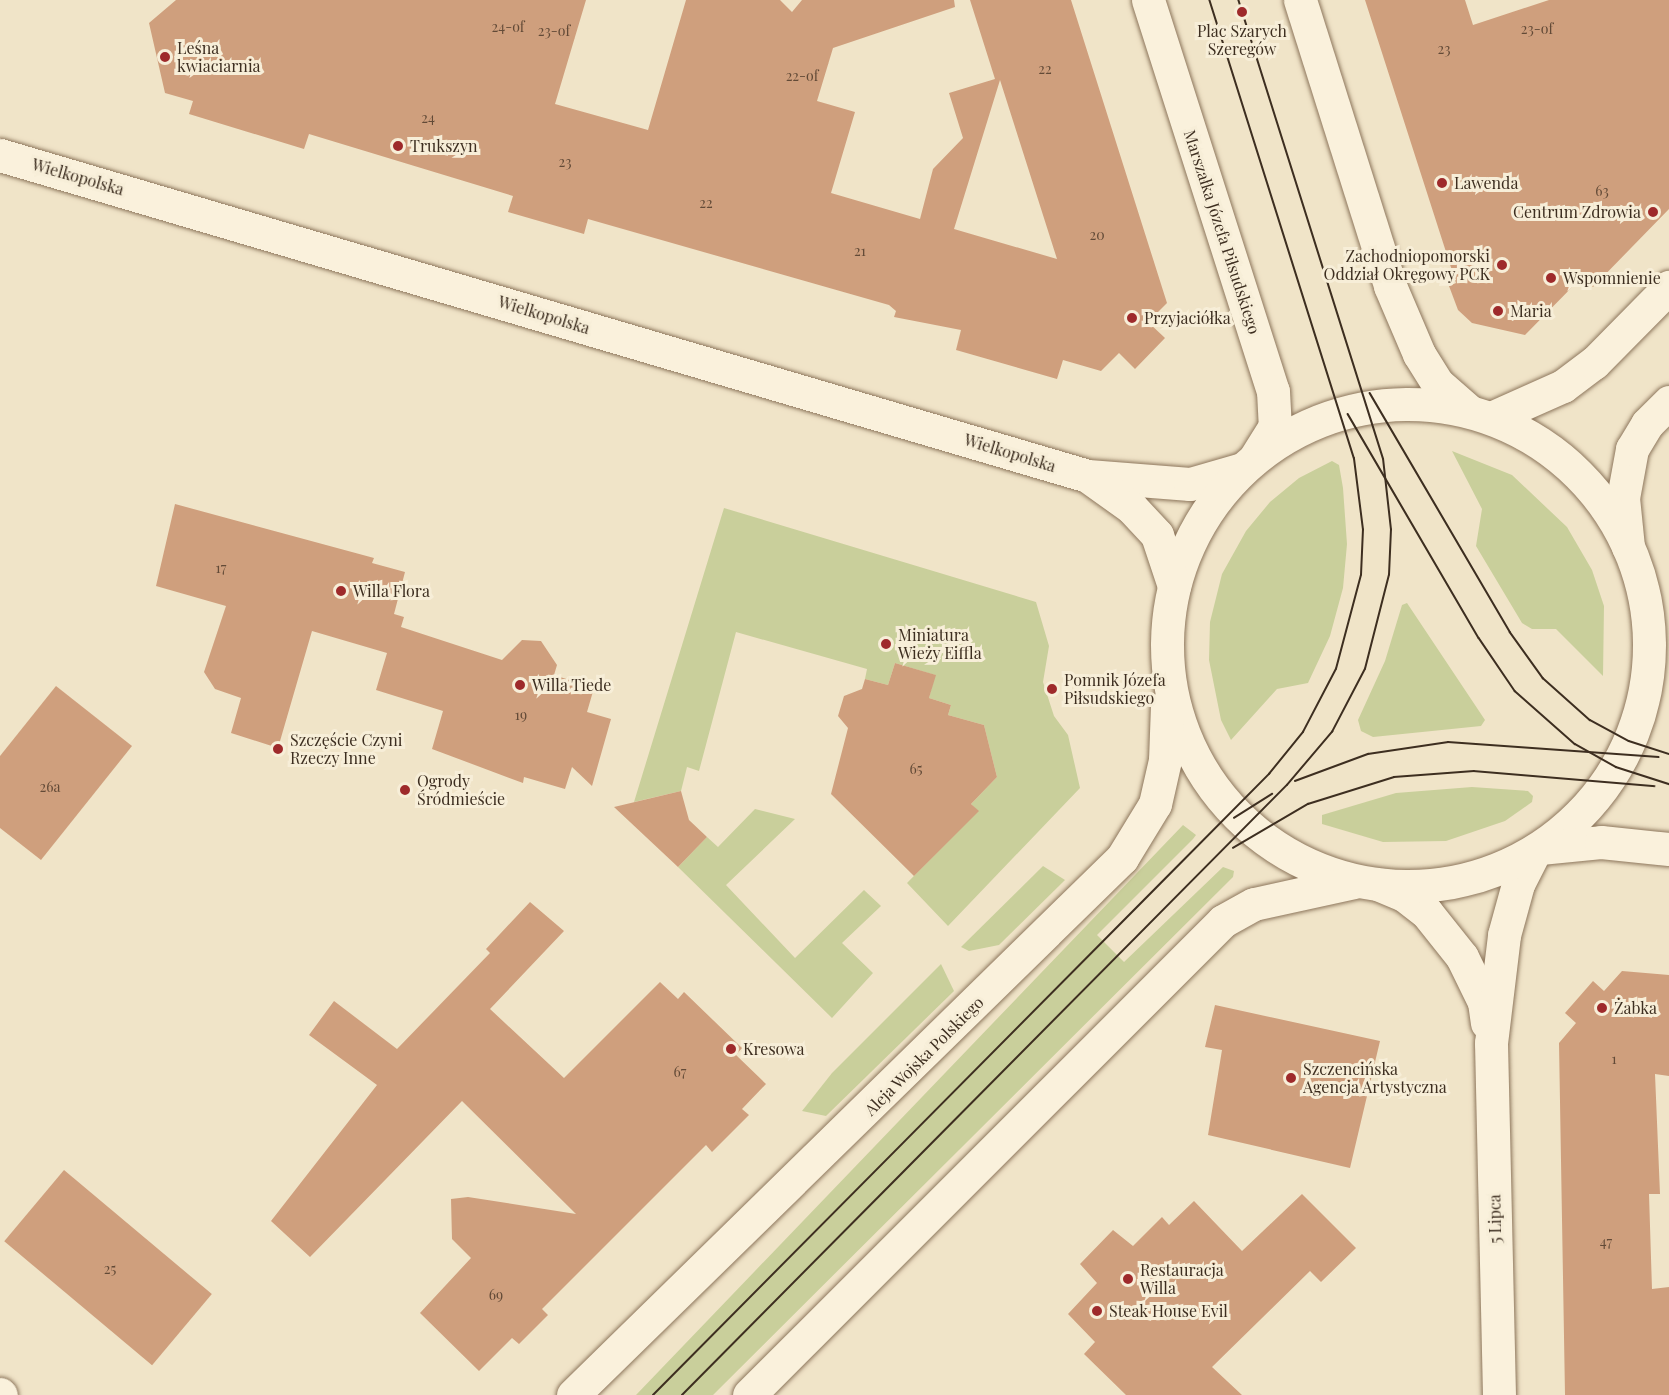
<!DOCTYPE html>
<meta charset="utf-8">
<style>
body{margin:0}
#map{position:relative;width:1669px;height:1395px;overflow:hidden;background:#f0e4c8;font-family:"Playfair Display",serif}
div>[style]{position:absolute}
.green>*{inset:0;background:#c9cf9b}
.building>*{inset:0;background:#cf9f7d;transform-origin:0 0}
.roads{filter:drop-shadow(0 0 2px #8d765c) drop-shadow(0 0 2px #8d765c)}
.street>*{height:33px;margin:-16.5px;padding:0 16.5px;transform-origin:16.5px;border-radius:16.5px;background:#faf1dc}
.secondary>*{height:33px;margin:-16.5px;padding:0 16.5px;transform-origin:16.5px;border-radius:16.5px;background:#faf1dc}
.secondary>.ring{margin:-16.5px;padding:0;box-sizing:content-box;background:none;border:33px solid #faf1dc;border-radius:50%}
.tram>*{height:1.5px;margin:-0.75px;padding:0 0.75px;transform-origin:0.75px;border-radius:0.75px;background:#3d2e20}
.dots>*{width:16px;height:16px;translate:-50% -50%;box-sizing:border-box;border:3px solid #f7eed8;border-radius:50%}
span{translate:-50% -50%;white-space:nowrap;text-align:center;line-height:1.15;-webkit-text-stroke:6px #f7eed8;paint-order:stroke}
.number-label{font-size:14px;color:#624a37}
.number-label span{-webkit-text-stroke-width:0}
.poi-label{font-size:16px;color:#3d2e20}
.left{translate:0 -50%;text-align:left}
.right{translate:-100% -50%;text-align:right}
.street-label{font-size:16px;color:#3d2e20}
</style>
<div id="map">
<div class="green">
<div style="clip-path:polygon(1452px 451px,1512px 475px,1567px 527px,1592px 570px,1604px 606px,1603px 676px,1556px 629px,1532px 629px,1522px 623px,1476px 546px,1482px 509px)"></div>
<div style="clip-path:polygon(1332px 461px,1339px 465px,1343px 488px,1347px 544px,1343px 588px,1330px 636px,1308px 683px,1277px 689px,1231px 740px,1221px 720px,1209px 660px,1210px 622px,1222px 574px,1246px 531px,1270px 502px,1299px 478px)"></div>
<div style="clip-path:polygon(724px 508px,1036px 602px,1049px 646px,1043px 682px,1054px 716px,1068px 735px,1080px 788px,948px 926px,907px 883px,978px 811px,971px 804px,997px 777px,984px 725px,948px 715px,951px 705px,929px 698px,935px 675px,895px 663px,888px 685px,865px 679px,867px 669px,736px 632px,699px 771px,687px 767px,681px 791px,634px 802px)"></div>
<div style="clip-path:polygon(1407px 603px,1485px 720px,1481px 726px,1373px 737px,1361px 731px,1358px 720px,1385px 661px,1402px 605px)"></div>
<div style="clip-path:polygon(1472px 787px,1528px 791px,1533px 796px,1532px 802px,1505px 821px,1446px 841px,1383px 842px,1322px 824px,1322px 815px,1396px 793px)"></div>
<div style="clip-path:polygon(755px 809px,795px 819px,726px 885px,795px 958px,864px 890px,881px 906px,842px 943px,873px 973px,832px 1018px,678px 867px,707px 837px,718px 847px)"></div>
<div style="clip-path:polygon(1183px 825px,1196px 835px,1193px 839px,1097px 935px,1124px 962px,1223px 867px,1234px 871px,1233px 877px,713px 1395px,636px 1395px)"></div>
<div style="clip-path:polygon(1043px 866px,1065px 880px,999px 945px,969px 951px,961px 947px)"></div>
<div style="clip-path:polygon(941px 964px,954px 991px,826px 1116px,802px 1111px,832px 1073px)"></div>
</div>
<div class="building">
<div style="clip-path:polygon(evenodd,176px 0,586px 0,555px 104px,648px 130px,686px 0,780px 0,792px 12px,802px 0,954px 0,955px 7px,833px 48px,817px 101px,855px 112px,831px 193px,920px 219px,933px 169px,963px 138px,949px 93px,995px 79px,970px 0,1071px 0,1167px 303px,1148px 322px,1165px 338px,1135px 369px,1119px 353px,1101px 371px,1063px 360px,1057px 379px,956px 350px,961px 330px,894px 317px,896px 311px,889px 305px,588px 219px,584px 234px,508px 212px,513px 196px,309px 134px,304px 149px,189px 114px,193px 101px,165px 93px,149px 23px,176px 0,1000px 80px,1057px 259px,954px 229px,1000px 80px)"></div>
<div style="clip-path:polygon(1365px 0,1465px 0,1473px 25px,1549px 0,1669px 0,1669px 209px,1593px 287px,1582px 277px,1525px 335px,1472px 323px,1458px 310px,1449px 286px,1456px 283px)"></div>
<div style="clip-path:polygon(175px 504px,374px 558px,372px 563px,405px 572px,394px 614px,404px 617px,401px 627px,502px 660px,522px 640px,541px 641px,557px 665px,554px 675px,594px 688px,587px 712px,611px 719px,592px 786px,572px 767px,565px 789px,524px 777px,523px 783px,432px 749px,443px 711px,376px 690px,387px 653px,312px 631px,278px 748px,231px 733px,241px 698px,215px 689px,204px 672px,226px 606px,156px 586px)"></div>
<div style="clip-path:polygon(895px 663px,936px 675px,929px 698px,951px 705px,948px 715px,984px 725px,997px 777px,971px 804px,979px 811px,914px 876px,831px 794px,848px 728px,838px 716px,844px 696px,862px 689px,865px 679px,888px 685px)"></div>
<div style="clip-path:polygon(56px 686px,132px 746px,41px 860px,0 828px,0 756px)"></div>
<div style="clip-path:polygon(681px 791px,689px 820px,707px 837px,678px 867px,614px 807px)"></div>
<div style="clip-path:polygon(530px 902px,564px 931px,490px 1009px,564px 1078px,660px 982px,678px 999px,684px 992px,742px 1048px,736px 1055px,766px 1084px,742px 1109px,749px 1115px,712px 1152px,706px 1145px,542px 1309px,548px 1315px,519px 1344px,512px 1338px,479px 1371px,420px 1313px,471px 1258px,452px 1239px,451px 1199px,468px 1197px,576px 1214px,462px 1101px,310px 1257px,271px 1221px,377px 1085px,309px 1035px,334px 1001px,397px 1049px,490px 953px,486px 949px)"></div>
<div style="clip-path:polygon(1622px 971px,1669px 975px,1669px 1076px,1655px 1074px,1660px 1194px,1649px 1194px,1652px 1289px,1669px 1287px,1669px 1395px,1565px 1395px,1559px 1043px,1576px 1023px,1565px 1013px,1593px 981px,1604px 991px)"></div>
<div style="clip-path:polygon(1215px 1005px,1380px 1041px,1350px 1168px,1208px 1135px,1222px 1050px,1205px 1047px)"></div>
<div style="left:64px;top:1170px;width:193px;height:93px;rotate:40deg"></div>
<div style="clip-path:polygon(1302px 1194px,1356px 1248px,1321px 1282px,1310px 1271px,1212px 1367px,1242px 1395px,1126px 1395px,1084px 1354px,1095px 1342px,1068px 1314px,1097px 1283px,1080px 1264px,1113px 1230px,1133px 1246px,1162px 1217px,1169px 1225px,1194px 1201px,1242px 1251px)"></div>
</div>
<div class="roads">
<div class="street">
<div style="left:1491px;top:418px;width:79px;rotate:-24deg"></div>
<div style="left:1563px;top:386px;width:39px;rotate:-37deg"></div>
<div style="left:1594px;top:363px;width:107px;rotate:-45.4deg"></div>
<div style="left:1628px;top:547px;width:49px;rotate:-95.8deg"></div>
<div style="left:1623px;top:498px;width:50px;rotate:-79.6deg"></div>
<div style="left:1632px;top:449px;width:29px;rotate:-59deg"></div>
<div style="left:1647px;top:424px;width:31px;rotate:-45deg"></div>
<div style="left:1380px;top:885px;width:26px;rotate:23deg"></div>
<div style="left:1404px;top:895px;width:29px;rotate:38deg"></div>
<div style="left:1427px;top:913px;width:56px;rotate:51.5deg"></div>
<div style="left:1462px;top:957px;width:50px;rotate:63.9deg"></div>
<div style="left:1484px;top:1002px;width:21px;rotate:82deg"></div>
<div style="left:0;top:1394px;width:1px;rotate:45deg"></div>
<div style="left:1499px;top:1395px;width:352px;rotate:-91.3deg"></div>
<div style="left:1491px;top:1043px;width:109px;rotate:-83.1deg"></div>
<div style="left:1504px;top:935px;width:53px;rotate:-74.6deg"></div>
<div style="left:1518px;top:884px;width:37px;rotate:-63deg"></div>
</div>
<div class="secondary">
<div style="left:1148px;top:0;width:410px;rotate:72.3deg"></div>
<div style="left:1273px;top:391px;width:35px;rotate:87deg"></div>
<div style="left:1275px;top:426px;width:36px;rotate:122deg"></div>
<div style="left:1300px;top:0;width:300px;rotate:72.5deg"></div>
<div style="left:1390px;top:286px;width:74px;rotate:66.9deg"></div>
<div style="left:1419px;top:354px;width:36px;rotate:58deg"></div>
<div style="left:1438px;top:384px;width:41px;rotate:41.1deg"></div>
<div style="left:0;top:155px;width:1134px;rotate:16.44deg"></div>
<div style="left:1088px;top:476px;width:102px;rotate:4.5deg"></div>
<div style="left:1190px;top:484px;width:54px;rotate:-16.1deg"></div>
<div class="ring" style="left:1167px;top:404px;width:449px;height:449px"></div>
<div style="left:1089px;top:477px;width:52px;rotate:35.5deg"></div>
<div style="left:1131px;top:507px;width:38px;rotate:47deg"></div>
<div style="left:1157px;top:535px;width:54px;rotate:71.6deg"></div>
<div style="left:1540px;top:848px;width:61px;rotate:-5.6deg"></div>
<div style="left:1601px;top:842px;width:68px;rotate:5.9deg"></div>
<div style="left:573px;top:1395px;width:768px;rotate:-44.37deg"></div>
<div style="left:1122px;top:858px;width:63px;rotate:-58.6deg"></div>
<div style="left:1155px;top:804px;width:45px;rotate:-77.2deg"></div>
<div style="left:1165px;top:760px;width:55px;rotate:-87.9deg"></div>
<div style="left:749px;top:1395px;width:670px;rotate:-45deg"></div>
<div style="left:1223px;top:921px;width:35px;rotate:-29deg"></div>
<div style="left:1254px;top:904px;width:102px;rotate:-12.4deg"></div>
</div>
</div>
<div class="tram">
<div style="left:1370px;top:393px;width:277px;rotate:59.6deg"></div>
<div style="left:1510px;top:632px;width:57px;rotate:54.3deg"></div>
<div style="left:1543px;top:678px;width:63px;rotate:41.8deg"></div>
<div style="left:1590px;top:720px;width:44px;rotate:28.3deg"></div>
<div style="left:1629px;top:741px;width:42px;rotate:18deg"></div>
<div style="left:1348px;top:414px;width:259px;rotate:59.7deg"></div>
<div style="left:1479px;top:638px;width:64px;rotate:55.8deg"></div>
<div style="left:1515px;top:691px;width:80px;rotate:41.5deg"></div>
<div style="left:1575px;top:744px;width:47px;rotate:29.3deg"></div>
<div style="left:1616px;top:767px;width:56px;rotate:17.8deg"></div>
<div style="left:1295px;top:781px;width:78px;rotate:-20.3deg"></div>
<div style="left:1368px;top:754px;width:81px;rotate:-8.5deg"></div>
<div style="left:1448px;top:742px;width:211px;rotate:4.1deg"></div>
<div style="left:1234px;top:818px;width:45px;rotate:-32.3deg"></div>
<div style="left:1233px;top:848px;width:87px;rotate:-30.4deg"></div>
<div style="left:1308px;top:804px;width:90px;rotate:-17.4deg"></div>
<div style="left:1394px;top:777px;width:80px;rotate:-4.3deg"></div>
<div style="left:1474px;top:771px;width:181px;rotate:4.8deg"></div>
<div style="left:653px;top:1395px;width:875px;rotate:-45.23deg"></div>
<div style="left:1269px;top:774px;width:54px;rotate:-51deg"></div>
<div style="left:1303px;top:732px;width:71px;rotate:-62.4deg"></div>
<div style="left:1336px;top:669px;width:97px;rotate:-75.1deg"></div>
<div style="left:1361px;top:575px;width:45px;rotate:-87.5deg"></div>
<div style="left:1363px;top:530px;width:72px;rotate:-97.2deg"></div>
<div style="left:1354px;top:459px;width:481px;rotate:-107.5deg"></div>
<div style="left:682px;top:1395px;width:859px;rotate:-45.24deg"></div>
<div style="left:1287px;top:785px;width:70px;rotate:-49.7deg"></div>
<div style="left:1332px;top:732px;width:71px;rotate:-62.4deg"></div>
<div style="left:1365px;top:669px;width:97px;rotate:-75.7deg"></div>
<div style="left:1389px;top:575px;width:45px;rotate:-87.5deg"></div>
<div style="left:1391px;top:530px;width:71px;rotate:-96.4deg"></div>
<div style="left:1383px;top:459px;width:481px;rotate:-107.5deg"></div>
</div>
<div class="dots">
<div style="left:1242px;top:12px;background:#9e2a2b"></div>
<div style="left:165px;top:57px;background:#9e2a2b"></div>
<div style="left:398px;top:146px;background:#9e2a2b"></div>
<div style="left:1442px;top:183px;background:#9e2a2b"></div>
<div style="left:1653px;top:212px;background:#9e2a2b"></div>
<div style="left:1502px;top:265px;background:#9e2a2b"></div>
<div style="left:1551px;top:278px;background:#9e2a2b"></div>
<div style="left:1498px;top:311px;background:#9e2a2b"></div>
<div style="left:1132px;top:318px;background:#9e2a2b"></div>
<div style="left:341px;top:591px;background:#9e2a2b"></div>
<div style="left:886px;top:644px;background:#9e2a2b"></div>
<div style="left:520px;top:685px;background:#9e2a2b"></div>
<div style="left:1052px;top:689px;background:#9e2a2b"></div>
<div style="left:278px;top:749px;background:#9e2a2b"></div>
<div style="left:405px;top:790px;background:#9e2a2b"></div>
<div style="left:1602px;top:1008px;background:#9e2a2b"></div>
<div style="left:731px;top:1049px;background:#9e2a2b"></div>
<div style="left:1291px;top:1078px;background:#9e2a2b"></div>
<div style="left:1128px;top:1279px;background:#9e2a2b"></div>
<div style="left:1097px;top:1311px;background:#9e2a2b"></div>
</div>
<div class="number-label">
<span style="left:508px;top:27px">24-of</span>
<span style="left:1537px;top:29px">23-of</span>
<span style="left:554px;top:31px">23-of</span>
<span style="left:1444px;top:49px">23</span>
<span style="left:1045px;top:69px">22</span>
<span style="left:802px;top:76px">22-of</span>
<span style="left:428px;top:118px">24</span>
<span style="left:565px;top:162px">23</span>
<span style="left:1602px;top:191px">63</span>
<span style="left:706px;top:203px">22</span>
<span style="left:1097px;top:235px">20</span>
<span style="left:860px;top:251px">21</span>
<span style="left:221px;top:568px">17</span>
<span style="left:521px;top:715px">19</span>
<span style="left:916px;top:769px">65</span>
<span style="left:50px;top:787px">26a</span>
<span style="left:1614px;top:1059px">1</span>
<span style="left:680px;top:1072px">67</span>
<span style="left:1606px;top:1242px">47</span>
<span style="left:110px;top:1269px">25</span>
<span style="left:496px;top:1295px">69</span>
</div>
<div class="poi-label">
<span style="left:1242px;top:40px">Plac Szarych<br>Szeregów</span>
<span class="left" style="left:177px;top:57px">Leśna<br>kwiaciarnia</span>
<span class="left" style="left:410px;top:146px">Trukszyn</span>
<span class="left" style="left:1454px;top:183px">Lawenda</span>
<span class="right" style="left:1641px;top:212px">Centrum Zdrowia</span>
<span class="right" style="left:1490px;top:265px">Zachodniopomorski<br>Oddział Okręgowy PCK</span>
<span class="left" style="left:1563px;top:278px">Wspomnienie</span>
<span class="left" style="left:1510px;top:311px">Maria</span>
<span class="left" style="left:1144px;top:318px">Przyjaciółka</span>
<span class="left" style="left:353px;top:591px">Willa Flora</span>
<span class="left" style="left:898px;top:644px">Miniatura<br>Wieży Eiffla</span>
<span class="left" style="left:1064px;top:689px">Pomnik Józefa<br>Piłsudskiego</span>
<span class="left" style="left:532px;top:685px">Willa Tiede</span>
<span class="left" style="left:290px;top:749px">Szczęście Czyni<br>Rzeczy Inne</span>
<span class="left" style="left:417px;top:790px">Ogrody<br>Śródmieście</span>
<span class="left" style="left:1614px;top:1008px">Żabka</span>
<span class="left" style="left:743px;top:1049px">Kresowa</span>
<span class="left" style="left:1303px;top:1078px">Szczencińska<br>Agencja Artystyczna</span>
<span class="left" style="left:1140px;top:1279px">Restauracja<br>Willa</span>
<span class="left" style="left:1109px;top:1311px">Steak House Evil</span>
</div>
<div class="street-label">
<span style="left:78px;top:177px;rotate:16deg">Wielkopolska</span>
<span style="left:1222px;top:232px;rotate:72deg">Marszałka Józefa Piłsudskiego</span>
<span style="left:544px;top:315px;rotate:17deg">Wielkopolska</span>
<span style="left:1010px;top:453px;rotate:17deg">Wielkopolska</span>
<span style="left:924px;top:1056px;rotate:-45deg">Aleja Wojska Polskiego</span>
<span style="left:1495px;top:1219px;rotate:-91deg">5 Lipca</span>
</div>
</div>
